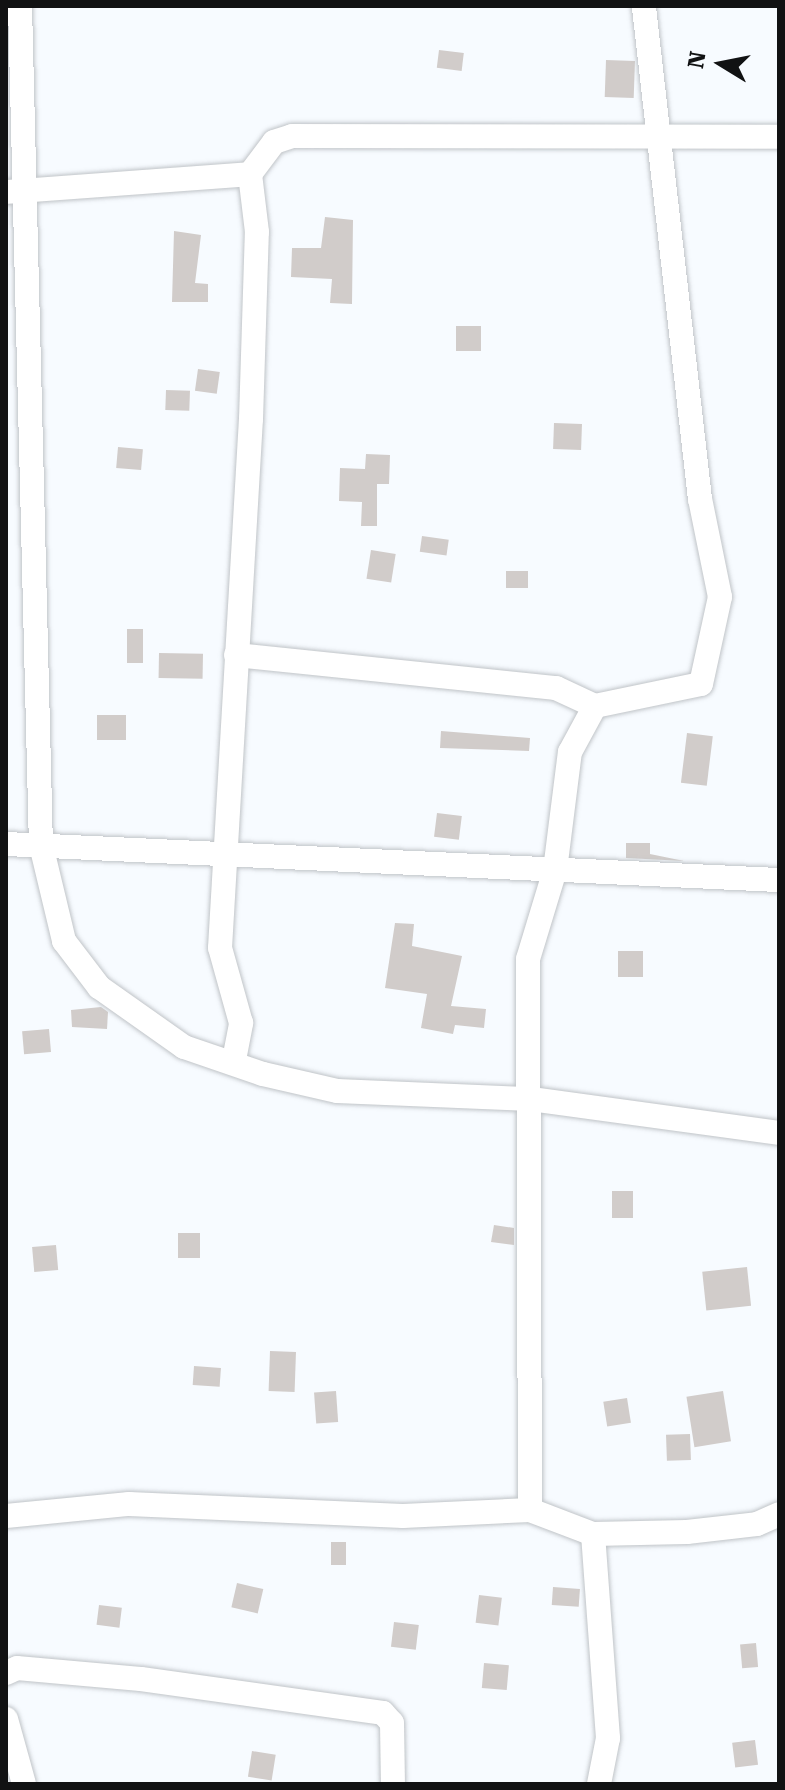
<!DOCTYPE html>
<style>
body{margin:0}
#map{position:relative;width:785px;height:1790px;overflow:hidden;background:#f7fbff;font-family:"Roboto Serif",serif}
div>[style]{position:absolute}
.building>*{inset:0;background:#d1ccca;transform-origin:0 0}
.roads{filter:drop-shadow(0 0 2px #c0c4c8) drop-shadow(0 0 2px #c0c4c8)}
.minor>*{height:24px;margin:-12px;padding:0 12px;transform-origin:12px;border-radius:12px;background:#fff}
span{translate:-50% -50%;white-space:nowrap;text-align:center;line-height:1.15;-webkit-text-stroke:8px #f7fbff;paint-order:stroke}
.frame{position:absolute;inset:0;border:8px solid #111213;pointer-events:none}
.north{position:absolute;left:681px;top:24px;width:80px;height:80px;-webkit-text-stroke:6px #f7fbff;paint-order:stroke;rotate:280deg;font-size:22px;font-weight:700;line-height:32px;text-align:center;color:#111213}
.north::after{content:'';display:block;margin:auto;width:28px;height:36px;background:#111213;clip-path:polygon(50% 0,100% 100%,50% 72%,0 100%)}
</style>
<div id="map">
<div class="building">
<div style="left:439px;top:50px;width:25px;height:18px;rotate:7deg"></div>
<div style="left:606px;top:60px;width:29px;height:37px;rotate:2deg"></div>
<div style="clip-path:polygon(325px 217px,353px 220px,352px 304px,330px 303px,332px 279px,291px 277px,292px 248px,321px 248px)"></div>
<div style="clip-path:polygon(174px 231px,201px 235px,195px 283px,208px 284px,208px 302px,172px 302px)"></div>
<div style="left:456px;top:326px;width:25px;height:25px"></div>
<div style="left:198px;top:369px;width:22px;height:22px;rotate:8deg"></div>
<div style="left:166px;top:390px;width:24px;height:20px;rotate:2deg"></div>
<div style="left:554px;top:423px;width:28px;height:26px;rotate:2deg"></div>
<div style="left:118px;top:447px;width:25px;height:21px;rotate:5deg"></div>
<div style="clip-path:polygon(366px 454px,390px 455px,389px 484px,377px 484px,377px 526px,361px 526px,362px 502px,339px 501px,340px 468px,365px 469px)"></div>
<div style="left:422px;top:536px;width:27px;height:16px;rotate:8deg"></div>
<div style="left:371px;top:550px;width:25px;height:29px;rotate:9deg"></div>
<div style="left:506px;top:571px;width:22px;height:17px"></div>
<div style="left:127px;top:629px;width:16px;height:34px"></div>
<div style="left:159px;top:653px;width:44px;height:25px;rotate:1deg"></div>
<div style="left:97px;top:715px;width:29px;height:25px"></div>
<div style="clip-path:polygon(441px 731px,530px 738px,529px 751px,440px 748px)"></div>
<div style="left:687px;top:733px;width:26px;height:50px;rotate:7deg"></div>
<div style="left:437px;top:813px;width:25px;height:24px;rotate:7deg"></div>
<div style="clip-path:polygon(626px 843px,650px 843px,650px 854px,684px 861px,626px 858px)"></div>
<div style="clip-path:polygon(395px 923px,414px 924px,412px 946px,462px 956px,451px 1006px,486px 1009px,484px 1028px,455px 1025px,453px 1034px,421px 1028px,427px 994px,385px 988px)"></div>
<div style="left:618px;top:951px;width:25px;height:26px"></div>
<div style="clip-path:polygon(101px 1007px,108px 1012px,107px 1029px,72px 1027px,71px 1010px)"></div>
<div style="left:49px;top:1029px;width:23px;height:27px;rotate:85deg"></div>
<div style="left:612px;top:1191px;width:21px;height:27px"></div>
<div style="clip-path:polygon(494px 1225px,514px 1228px,514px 1245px,491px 1242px)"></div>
<div style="left:200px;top:1233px;width:25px;height:22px;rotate:90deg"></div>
<div style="left:56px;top:1245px;width:25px;height:24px;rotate:85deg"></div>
<div style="left:747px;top:1267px;width:39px;height:45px;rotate:84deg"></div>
<div style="left:270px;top:1351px;width:26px;height:40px;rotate:2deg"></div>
<div style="left:194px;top:1366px;width:27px;height:19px;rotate:4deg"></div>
<div style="left:336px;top:1391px;width:31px;height:22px;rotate:86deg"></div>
<div style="left:723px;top:1391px;width:51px;height:37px;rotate:81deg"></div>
<div style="left:627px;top:1398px;width:25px;height:24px;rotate:81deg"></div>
<div style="left:690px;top:1434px;width:26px;height:24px;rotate:88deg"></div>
<div style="left:331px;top:1542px;width:15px;height:23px"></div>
<div style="left:237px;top:1583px;width:27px;height:25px;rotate:13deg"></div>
<div style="left:553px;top:1587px;width:27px;height:18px;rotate:4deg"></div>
<div style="left:479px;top:1595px;width:23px;height:28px;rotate:7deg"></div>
<div style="left:99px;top:1605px;width:23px;height:20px;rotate:7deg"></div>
<div style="left:394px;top:1622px;width:25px;height:25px;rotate:7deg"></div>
<div style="left:756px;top:1643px;width:24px;height:16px;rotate:85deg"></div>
<div style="left:484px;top:1663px;width:25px;height:25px;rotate:5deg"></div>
<div style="left:755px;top:1740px;width:25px;height:23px;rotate:83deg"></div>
<div style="left:252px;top:1751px;width:24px;height:26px;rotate:9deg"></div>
</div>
<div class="roads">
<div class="minor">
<div style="left:20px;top:6px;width:839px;rotate:88.57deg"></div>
<div style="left:41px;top:845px;width:99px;rotate:76.5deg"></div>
<div style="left:64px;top:941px;width:58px;rotate:52.7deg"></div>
<div style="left:99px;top:987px;width:104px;rotate:35.2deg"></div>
<div style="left:184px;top:1047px;width:83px;rotate:18.9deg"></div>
<div style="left:263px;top:1074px;width:76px;rotate:12.9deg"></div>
<div style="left:337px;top:1091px;width:194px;rotate:2.4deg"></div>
<div style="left:531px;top:1099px;width:250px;rotate:7.8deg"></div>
<div style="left:6px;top:192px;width:245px;rotate:-4.2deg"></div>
<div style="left:236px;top:655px;width:322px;rotate:5.9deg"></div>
<div style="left:556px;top:688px;width:43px;rotate:24.8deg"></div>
<div style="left:595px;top:706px;width:108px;rotate:-11.7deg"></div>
<div style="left:701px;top:684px;width:89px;rotate:-77.7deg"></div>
<div style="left:720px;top:597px;width:100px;rotate:-101.5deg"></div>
<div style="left:700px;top:499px;width:496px;rotate:-96.5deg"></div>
<div style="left:6px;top:844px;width:774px;rotate:2.67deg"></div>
<div style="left:234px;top:1060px;width:38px;rotate:-79deg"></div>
<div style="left:241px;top:1023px;width:78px;rotate:-105.6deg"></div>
<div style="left:220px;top:948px;width:530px;rotate:-86.65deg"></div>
<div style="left:251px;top:419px;width:187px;rotate:-88.2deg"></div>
<div style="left:257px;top:232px;width:58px;rotate:-96.9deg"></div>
<div style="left:250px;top:174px;width:40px;rotate:-53deg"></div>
<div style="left:274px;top:142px;width:19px;rotate:-18deg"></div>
<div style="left:292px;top:136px;width:487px;rotate:0.1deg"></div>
<div style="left:530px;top:1510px;width:551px;rotate:-90.21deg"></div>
<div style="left:528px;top:959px;width:93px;rotate:-73.1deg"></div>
<div style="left:555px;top:870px;width:119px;rotate:-82.8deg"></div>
<div style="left:570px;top:752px;width:52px;rotate:-61.5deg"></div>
<div style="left:6px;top:1516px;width:124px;rotate:-5.6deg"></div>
<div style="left:129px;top:1504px;width:274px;rotate:2.5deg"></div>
<div style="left:403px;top:1516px;width:127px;rotate:-2.7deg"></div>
<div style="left:530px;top:1510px;width:67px;rotate:20.9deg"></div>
<div style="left:593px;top:1534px;width:94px;rotate:-1.2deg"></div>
<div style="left:687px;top:1532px;width:70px;rotate:-6.5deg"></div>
<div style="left:757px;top:1524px;width:24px;rotate:-24deg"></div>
<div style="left:593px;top:1534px;width:205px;rotate:85.8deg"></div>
<div style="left:608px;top:1738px;width:47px;rotate:101.1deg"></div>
<div style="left:6px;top:1673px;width:12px;rotate:-24deg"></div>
<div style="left:17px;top:1668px;width:124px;rotate:5.1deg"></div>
<div style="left:141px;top:1679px;width:244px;rotate:8deg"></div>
<div style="left:383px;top:1713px;width:13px;rotate:48deg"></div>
<div style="left:392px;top:1723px;width:61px;rotate:89.1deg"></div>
<div style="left:6px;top:1719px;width:67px;rotate:74.5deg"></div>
</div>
</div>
<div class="frame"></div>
<div class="north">N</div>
</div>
